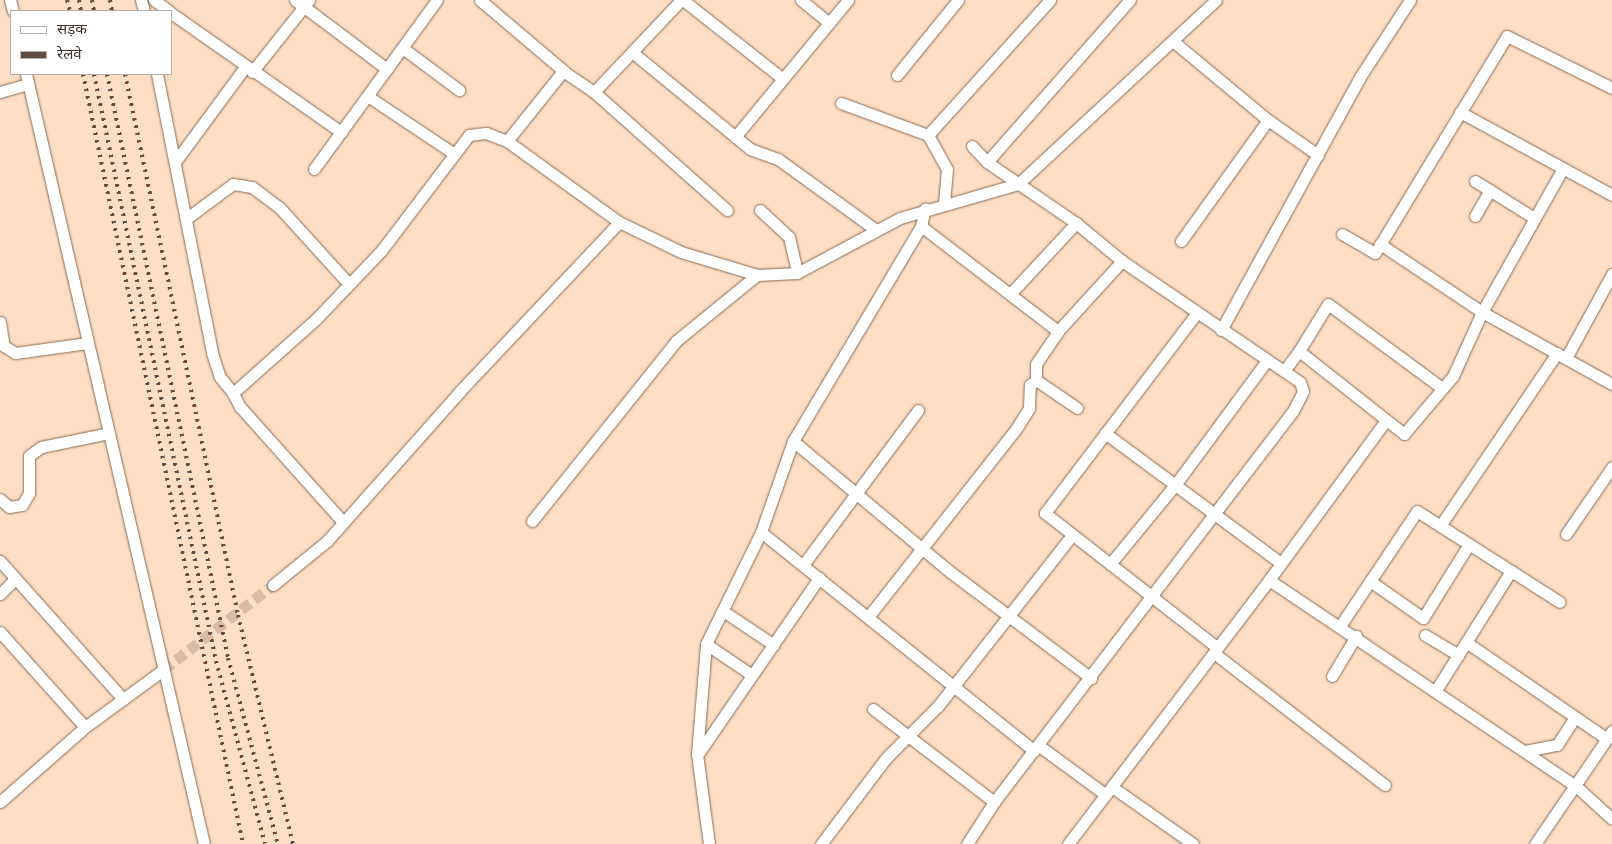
<!DOCTYPE html>
<meta charset="utf-8">
<style>
body{margin:0}
#map{position:relative;width:1612px;height:844px;overflow:hidden;background:#fedec4;font-family:"Public Sans","Noto Sans Devanagari",sans-serif}
div>[style]{position:absolute}
.minor-tunnel>*{height:11px;margin-top:-5.5px;transform-origin:0;background:repeating-linear-gradient(90deg,#d8bca5 0 11px,transparent 0 16.5px)}
.roads{filter:drop-shadow(0 0 1px #866a52) drop-shadow(0 0 1px #866a52)}
.minor>*{height:11px;margin:-5.5px;padding:0 5.5px;transform-origin:5.5px;border-radius:5.5px;background:#fff}
.rail>*{height:4px;margin-top:-2px;transform-origin:0;background:repeating-linear-gradient(90deg,#5f4f43 0 2.5px,transparent 0 7.5px)}
span{translate:-50% -50%;white-space:nowrap;text-align:center;line-height:1.15;-webkit-text-stroke:5px #fff;paint-order:stroke}
.legend{position:absolute;left:10px;top:10px;width:162px;height:65px;box-sizing:border-box;background:#fff;border:1px solid #b3aeaa;margin:0;padding:6px 9px;list-style:none;font-size:15px;color:#41342a}
.legend li{display:flex;align-items:center;gap:10px;height:25px}
.legend b{width:25px;border:1px solid #b3aeaa}
</style>
<div id="map">
<div class="minor-tunnel">
<div style="left:163px;top:670px;width:139px;rotate:-37.7deg"></div>
</div>
<div class="roads">
<div class="minor">
<div style="left:10px;top:0;width:11px;rotate:75deg"></div>
<div style="left:141px;top:0;width:11px;rotate:75deg"></div>
<div style="left:154px;top:0;width:19px;rotate:36deg"></div>
<div style="left:295px;top:0;width:115px;rotate:36.9deg"></div>
<div style="left:480px;top:0;width:111px;rotate:40.3deg"></div>
<div style="left:683px;top:0;width:127px;rotate:38.3deg"></div>
<div style="left:801px;top:0;width:36px;rotate:39deg"></div>
<div style="left:171px;top:13px;width:208px;rotate:35deg"></div>
<div style="left:1174px;top:42px;width:122px;rotate:39.7deg"></div>
<div style="left:1268px;top:120px;width:61px;rotate:35deg"></div>
<div style="left:404px;top:49px;width:69px;rotate:36.7deg"></div>
<div style="left:632px;top:52px;width:153px;rotate:39.4deg"></div>
<div style="left:750px;top:149px;width:30px;rotate:20deg"></div>
<div style="left:778px;top:159px;width:121px;rotate:35.9deg"></div>
<div style="left:252px;top:72px;width:92px;rotate:-51.6deg"></div>
<div style="left:26px;top:74px;width:790px;rotate:76.98deg"></div>
<div style="left:157px;top:74px;width:284px;rotate:78.8deg"></div>
<div style="left:212px;top:353px;width:25px;rotate:72deg"></div>
<div style="left:220px;top:377px;width:21px;rotate:51deg"></div>
<div style="left:897px;top:75px;width:97px;rotate:-50.9deg"></div>
<div style="left:0;top:92px;width:29px;rotate:-16deg"></div>
<div style="left:594px;top:92px;width:127px;rotate:-46.6deg"></div>
<div style="left:369px;top:97px;width:101px;rotate:33.7deg"></div>
<div style="left:841px;top:103px;width:93px;rotate:20.2deg"></div>
<div style="left:928px;top:135px;width:182px;rotate:-47.9deg"></div>
<div style="left:1460px;top:112px;width:173px;rotate:28.6deg"></div>
<div style="left:928px;top:135px;width:39px;rotate:61deg"></div>
<div style="left:947px;top:169px;width:34px;rotate:95deg"></div>
<div style="left:735px;top:137px;width:178px;rotate:-50.5deg"></div>
<div style="left:507px;top:141px;width:90px;rotate:-51.3deg"></div>
<div style="left:563px;top:71px;width:37px;rotate:34deg"></div>
<div style="left:594px;top:92px;width:178px;rotate:41.6deg"></div>
<div style="left:175px;top:162px;width:118px;rotate:-53.6deg"></div>
<div style="left:987px;top:162px;width:216px;rotate:-48.6deg"></div>
<div style="left:314px;top:169px;width:209px;rotate:-54deg"></div>
<div style="left:1475px;top:181px;width:70px;rotate:32.1deg"></div>
<div style="left:760px;top:210px;width:40px;rotate:43deg"></div>
<div style="left:789px;top:237px;width:37px;rotate:77deg"></div>
<div style="left:1475px;top:216px;width:30px;rotate:-60deg"></div>
<div style="left:187px;top:218px;width:57px;rotate:-36.5deg"></div>
<div style="left:233px;top:184px;width:19px;rotate:9deg"></div>
<div style="left:252px;top:187px;width:34px;rotate:37deg"></div>
<div style="left:279px;top:207px;width:103px;rotate:47.8deg"></div>
<div style="left:921px;top:226px;width:173px;rotate:37.5deg"></div>
<div style="left:1342px;top:234px;width:38px;rotate:30deg"></div>
<div style="left:1375px;top:253px;width:254px;rotate:-58.7deg"></div>
<div style="left:1507px;top:36px;width:117px;rotate:26.3deg"></div>
<div style="left:1181px;top:241px;width:149px;rotate:-54.3deg"></div>
<div style="left:1380px;top:244px;width:123px;rotate:33.7deg"></div>
<div style="left:1482px;top:312px;width:165px;rotate:-60.6deg"></div>
<div style="left:1011px;top:293px;width:96px;rotate:-47.1deg"></div>
<div style="left:1196px;top:314px;width:250px;rotate:127.2deg"></div>
<div style="left:1045px;top:513px;width:219px;rotate:38deg"></div>
<div style="left:0;top:322px;width:24px;rotate:81deg"></div>
<div style="left:4px;top:346px;width:13px;rotate:32deg"></div>
<div style="left:15px;top:353px;width:73px;rotate:-7.9deg"></div>
<div style="left:1221px;top:330px;width:289px;rotate:-61.2deg"></div>
<div style="left:1360px;top:77px;width:92px;rotate:-57deg"></div>
<div style="left:1299px;top:351px;width:55px;rotate:-58.3deg"></div>
<div style="left:1328px;top:304px;width:142px;rotate:36.4deg"></div>
<div style="left:1566px;top:358px;width:96px;rotate:-61.3deg"></div>
<div style="left:1284px;top:371px;width:25px;rotate:-53deg"></div>
<div style="left:1299px;top:351px;width:134px;rotate:38.3deg"></div>
<div style="left:1404px;top:434px;width:76px;rotate:-49.8deg"></div>
<div style="left:1453px;top:376px;width:70px;rotate:-65.6deg"></div>
<div style="left:1482px;top:312px;width:149px;rotate:29deg"></div>
<div style="left:1077px;top:408px;width:50px;rotate:-145.7deg"></div>
<div style="left:1036px;top:380px;width:16px;rotate:-90deg"></div>
<div style="left:1036px;top:364px;width:40px;rotate:-56deg"></div>
<div style="left:1058px;top:331px;width:95px;rotate:-47.6deg"></div>
<div style="left:1105px;top:433px;width:219px;rotate:36.5deg"></div>
<div style="left:793px;top:441px;width:203px;rotate:39.8deg"></div>
<div style="left:949px;top:571px;width:178px;rotate:37deg"></div>
<div style="left:0;top:499px;width:12px;rotate:42deg"></div>
<div style="left:9px;top:507px;width:13px;rotate:-9deg"></div>
<div style="left:22px;top:505px;width:14px;rotate:-60deg"></div>
<div style="left:29px;top:493px;width:37px;rotate:-90deg"></div>
<div style="left:29px;top:456px;width:15px;rotate:-37deg"></div>
<div style="left:41px;top:447px;width:69px;rotate:-11.6deg"></div>
<div style="left:532px;top:521px;width:231px;rotate:-51.3deg"></div>
<div style="left:676px;top:341px;width:104px;rotate:-39.2deg"></div>
<div style="left:343px;top:522px;width:154px;rotate:-131.8deg"></div>
<div style="left:240px;top:407px;width:16px;rotate:-117deg"></div>
<div style="left:233px;top:393px;width:111px;rotate:-41.7deg"></div>
<div style="left:316px;top:319px;width:94px;rotate:-46.3deg"></div>
<div style="left:381px;top:251px;width:146px;rotate:-52.8deg"></div>
<div style="left:469px;top:135px;width:17px;rotate:-7deg"></div>
<div style="left:486px;top:133px;width:22px;rotate:21deg"></div>
<div style="left:507px;top:141px;width:138px;rotate:35.9deg"></div>
<div style="left:619px;top:222px;width:69px;rotate:25.8deg"></div>
<div style="left:681px;top:252px;width:79px;rotate:16.8deg"></div>
<div style="left:757px;top:275px;width:40px;rotate:-2.9deg"></div>
<div style="left:797px;top:273px;width:117px;rotate:-28.1deg"></div>
<div style="left:900px;top:218px;width:123px;rotate:-16.1deg"></div>
<div style="left:1018px;top:184px;width:270px;rotate:-42.9deg"></div>
<div style="left:1440px;top:526px;width:209px;rotate:-55.9deg"></div>
<div style="left:761px;top:532px;width:350px;rotate:38.7deg"></div>
<div style="left:1566px;top:534px;width:81px;rotate:-55.5deg"></div>
<div style="left:0;top:561px;width:185px;rotate:48.3deg"></div>
<div style="left:1110px;top:564px;width:102px;rotate:-50.6deg"></div>
<div style="left:1175px;top:485px;width:152px;rotate:-53.6deg"></div>
<div style="left:803px;top:565px;width:193px;rotate:-53.4deg"></div>
<div style="left:1269px;top:580px;width:198px;rotate:-53.8deg"></div>
<div style="left:1370px;top:581px;width:65px;rotate:34.9deg"></div>
<div style="left:1423px;top:618px;width:87px;rotate:-58.1deg"></div>
<div style="left:273px;top:585px;width:70px;rotate:-39.2deg"></div>
<div style="left:327px;top:541px;width:200px;rotate:-48.4deg"></div>
<div style="left:460px;top:391px;width:232px;rotate:-46.7deg"></div>
<div style="left:0;top:594px;width:21px;rotate:-45deg"></div>
<div style="left:723px;top:611px;width:61px;rotate:33.7deg"></div>
<div style="left:868px;top:617px;width:239px;rotate:-51.8deg"></div>
<div style="left:1016px;top:429px;width:25px;rotate:-58deg"></div>
<div style="left:1029px;top:408px;width:23px;rotate:-88deg"></div>
<div style="left:1030px;top:385px;width:8px;rotate:-40deg"></div>
<div style="left:1340px;top:626px;width:138px;rotate:-56.2deg"></div>
<div style="left:1417px;top:511px;width:169px;rotate:32.5deg"></div>
<div style="left:0;top:632px;width:127px;rotate:48.2deg"></div>
<div style="left:1425px;top:635px;width:39px;rotate:31deg"></div>
<div style="left:1466px;top:642px;width:171px;rotate:34.5deg"></div>
<div style="left:706px;top:644px;width:55px;rotate:34deg"></div>
<div style="left:1214px;top:653px;width:216px;rotate:37.7deg"></div>
<div style="left:1332px;top:676px;width:47px;rotate:-59deg"></div>
<div style="left:1436px;top:690px;width:141px;rotate:-57.8deg"></div>
<div style="left:873px;top:709px;width:153px;rotate:37.5deg"></div>
<div style="left:1038px;top:745px;width:84px;rotate:36.3deg"></div>
<div style="left:1525px;top:751px;width:33px;rotate:-11deg"></div>
<div style="left:1557px;top:745px;width:33px;rotate:-57deg"></div>
<div style="left:698px;top:754px;width:214px;rotate:-55.5deg"></div>
<div style="left:1112px;top:787px;width:99px;rotate:35.1deg"></div>
<div style="left:0;top:802px;width:113px;rotate:-41.4deg"></div>
<div style="left:85px;top:727px;width:97px;rotate:-36.2deg"></div>
<div style="left:709px;top:844px;width:91px;rotate:-97.6deg"></div>
<div style="left:697px;top:754px;width:110px;rotate:-85.3deg"></div>
<div style="left:706px;top:644px;width:125px;rotate:-63.8deg"></div>
<div style="left:761px;top:532px;width:96px;rotate:-70.6deg"></div>
<div style="left:793px;top:441px;width:250px;rotate:-59.2deg"></div>
<div style="left:921px;top:226px;width:18px;rotate:-77deg"></div>
<div style="left:821px;top:844px;width:108px;rotate:-52.9deg"></div>
<div style="left:886px;top:758px;width:74px;rotate:-45deg"></div>
<div style="left:938px;top:706px;width:217px;rotate:-51.9deg"></div>
<div style="left:967px;top:844px;width:50px;rotate:-57.3deg"></div>
<div style="left:994px;top:802px;width:492px;rotate:-52.6deg"></div>
<div style="left:1293px;top:411px;width:22px;rotate:-63deg"></div>
<div style="left:1303px;top:391px;width:9px;rotate:-108deg"></div>
<div style="left:1300px;top:382px;width:215px;rotate:-145.8deg"></div>
<div style="left:1122px;top:261px;width:60px;rotate:-140.4deg"></div>
<div style="left:1076px;top:223px;width:108px;rotate:-145.6deg"></div>
<div style="left:987px;top:162px;width:22px;rotate:-133deg"></div>
<div style="left:1068px;top:844px;width:332px;rotate:-52.7deg"></div>
<div style="left:1269px;top:580px;width:371px;rotate:33.9deg"></div>
<div style="left:1577px;top:787px;width:47px;rotate:42.4deg"></div>
<div style="left:1535px;top:844px;width:137px;rotate:-55.7deg"></div>
</div>
</div>
<div class="rail">
<div style="left:67px;top:0;width:11px;rotate:75deg"></div>
<div style="left:79px;top:0;width:11px;rotate:80deg"></div>
<div style="left:92px;top:0;width:11px;rotate:80deg"></div>
<div style="left:110px;top:0;width:11px;rotate:80deg"></div>
<div style="left:83px;top:74px;width:786px;rotate:78.26deg"></div>
<div style="left:94px;top:74px;width:600px;rotate:78.26deg"></div>
<div style="left:216px;top:661px;width:189px;rotate:75deg"></div>
<div style="left:107px;top:74px;width:596px;rotate:78.29deg"></div>
<div style="left:228px;top:658px;width:193px;rotate:75deg"></div>
<div style="left:125px;top:74px;width:553px;rotate:78.2deg"></div>
<div style="left:238px;top:615px;width:236px;rotate:76.5deg"></div>
</div>
<ul class="legend">
<li><b style="height:6px;background:#fff"></b>सड़क</li>
<li><b style="height:6px;background:#5f4f43"></b>रेलवे</li>
</ul>
</div>
